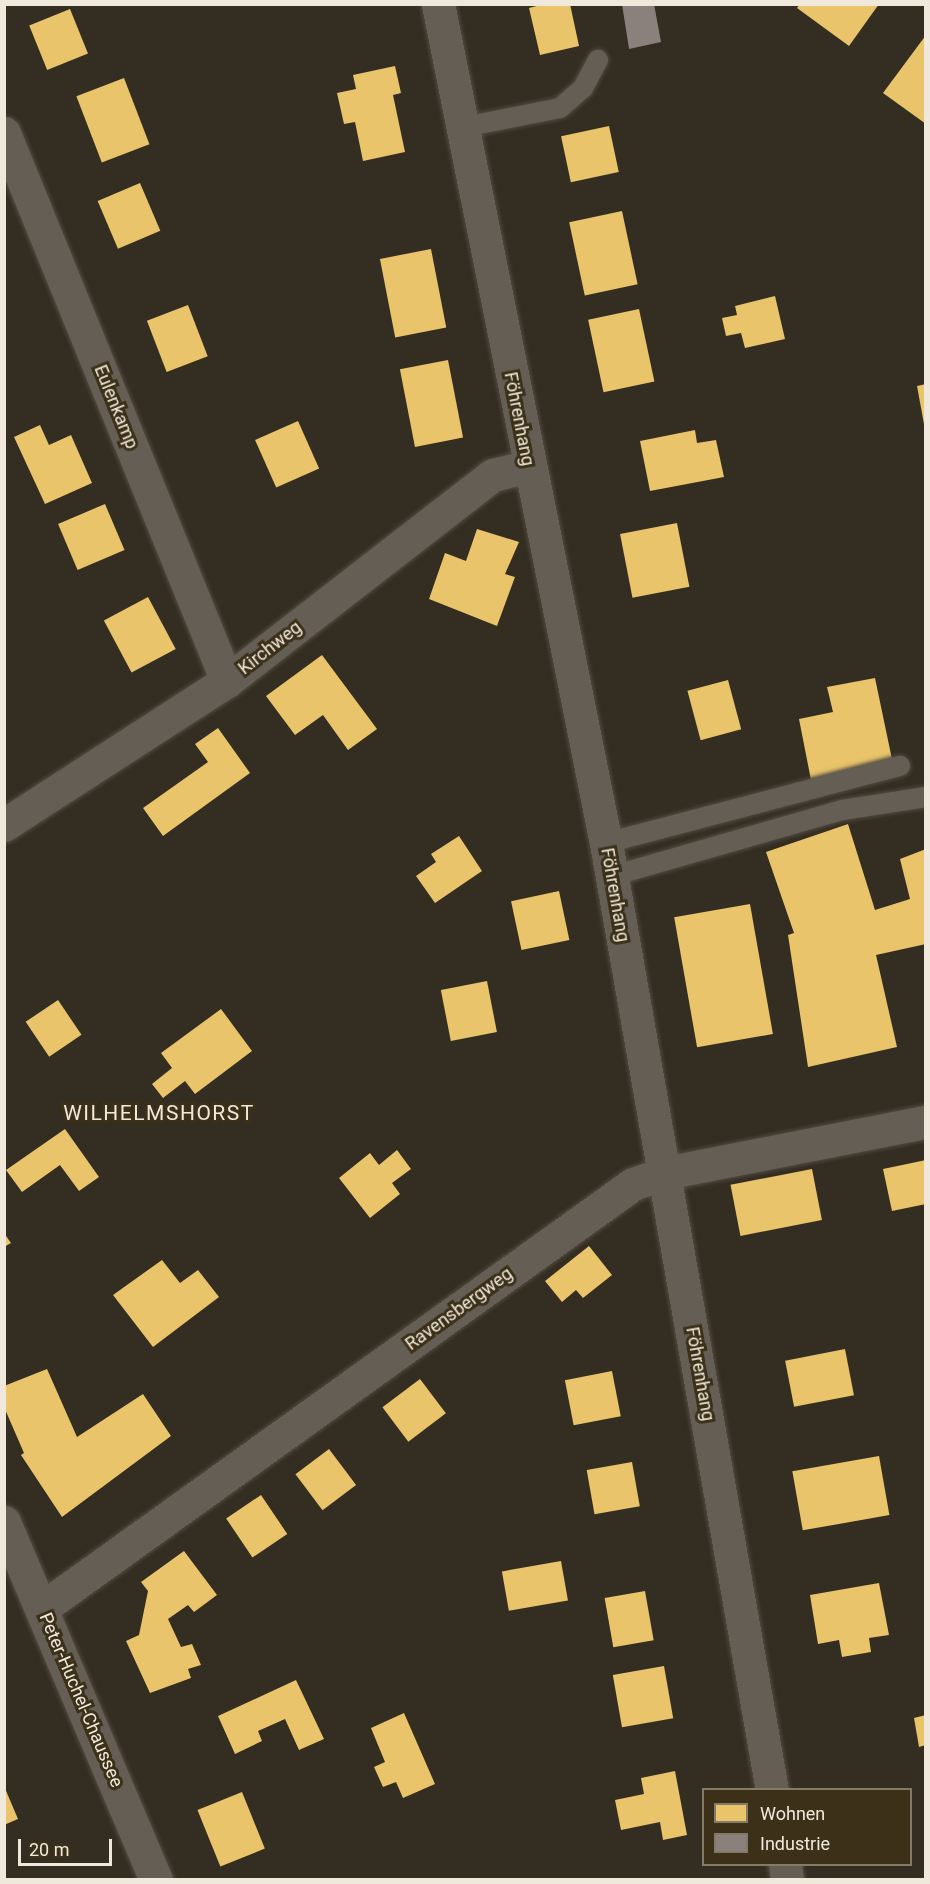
<!DOCTYPE html>
<meta charset="utf-8">
<style>
body{margin:0}
#map{position:relative;width:930px;height:1884px;overflow:hidden;background:#342d21;font-family:Roboto,sans-serif}
div>[style]{position:absolute}
.homes>*{inset:0;background:#e9c46a;transform-origin:0 0}
.industry>*{inset:0;background:#8a817c}
.roads{filter:drop-shadow(0 0 2px #524b41) drop-shadow(0 0 2px #524b41)}
.service>*{height:20px;margin:-10px;padding:0 10px;transform-origin:10px;border-radius:10px;background:#645e55}
.minor>*{height:33px;margin:-16.5px;padding:0 16.5px;transform-origin:16.5px;border-radius:16.5px;background:#645e55}
.tertiary>*{height:33px;margin:-16.5px;padding:0 16.5px;transform-origin:16.5px;border-radius:16.5px;background:#645e55}
span{translate:-50% -50%;white-space:nowrap;text-align:center;line-height:1.15;-webkit-text-stroke:6px #3c3019;paint-order:stroke}
.street-label{font-size:18px;color:#f0e9db}
.quarter-label{font-size:21px;color:#f0e9db;letter-spacing:1.5px}
.frame{position:absolute;inset:0;border:6px solid #f0e9db;pointer-events:none}
.legend{position:absolute;left:702px;top:1788px;width:210px;height:78px;box-sizing:border-box;background:#3c3019;border:2px solid #847a67;margin:0;padding:8px 10px;list-style:none;font-size:18px;color:#f0e9db}
.legend li{display:flex;align-items:center;gap:12px;height:30px}
.legend b{width:30px;border:2px solid #847a67}
.scale{position:absolute;left:18px;top:1839px;width:94px;height:27px;box-sizing:border-box;border:3px solid #f0e9db;border-top:0;padding-left:8px;font-size:18px;line-height:21px;white-space:nowrap;color:#f0e9db;-webkit-text-stroke:4px #3c3019;paint-order:stroke}
</style>
<div id="map">
<div class="homes">
<div style="clip-path:polygon(544px 4px,570px 4px,579px 46px,540px 55px,529px 8px)"></div>
<div style="clip-path:polygon(800px 4px,879px 4px,849px 46px,797px 8px)"></div>
<div style="left:70px;top:9px;width:48px;height:44px;rotate:68deg"></div>
<div style="clip-path:polygon(926px 35px,926px 124px,883px 93px)"></div>
<div style="clip-path:polygon(395px 66px,401px 93px,393px 95px,405px 152px,363px 161px,355px 122px,344px 124px,337px 93px,356px 89px,353px 75px)"></div>
<div style="left:124px;top:78px;width:71px;height:51px;rotate:69deg"></div>
<div style="left:609px;top:126px;width:47px;height:49px;rotate:78deg"></div>
<div style="left:140px;top:183px;width:52px;height:46px;rotate:67deg"></div>
<div style="left:622px;top:211px;width:75px;height:54px;rotate:78deg"></div>
<div style="left:431px;top:249px;width:80px;height:52px;rotate:79deg"></div>
<div style="clip-path:polygon(775px 296px,785px 339px,745px 348px,741px 333px,726px 336px,722px 318px,737px 315px,735px 306px)"></div>
<div style="left:188px;top:305px;width:55px;height:44px;rotate:69deg"></div>
<div style="left:639px;top:309px;width:74px;height:52px;rotate:78deg"></div>
<div style="left:448px;top:360px;width:79px;height:49px;rotate:79deg"></div>
<div style="clip-path:polygon(926px 384px,926px 424px,924px 424px,917px 386px)"></div>
<div style="left:298px;top:421px;width:52px;height:47px;rotate:66deg"></div>
<div style="clip-path:polygon(40px 425px,49px 445px,71px 435px,92px 483px,45px 504px,14px 437px)"></div>
<div style="clip-path:polygon(695px 430px,697px 443px,716px 440px,724px 477px,650px 491px,640px 441px)"></div>
<div style="left:105px;top:504px;width:50px;height:51px;rotate:67deg"></div>
<div style="left:677px;top:523px;width:65px;height:58px;rotate:79deg"></div>
<div style="clip-path:polygon(477px 529px,519px 542px,505px 574px,515px 577px,497px 626px,429px 599px,445px 553px,466px 561px)"></div>
<div style="left:148px;top:597px;width:59px;height:50px;rotate:62deg"></div>
<div style="clip-path:polygon(322px 655px,377px 729px,348px 750px,323px 715px,295px 735px,266px 696px)"></div>
<div style="clip-path:polygon(875px 678px,893px 764px,811px 780px,799px 719px,833px 712px,827px 687px)"></div>
<div style="left:728px;top:680px;width:51px;height:42px;rotate:75deg"></div>
<div style="clip-path:polygon(218px 728px,250px 773px,163px 836px,143px 808px,208px 762px,195px 744px)"></div>
<div style="clip-path:polygon(848px 824px,875px 910px,910px 899px,900px 859px,926px 849px,926px 944px,876px 955px,897px 1047px,808px 1067px,788px 935px,794px 933px,766px 852px)"></div>
<div style="clip-path:polygon(459px 836px,482px 871px,435px 903px,416px 876px,436px 862px,431px 854px)"></div>
<div style="left:559px;top:891px;width:50px;height:49px;rotate:78deg"></div>
<div style="left:750px;top:904px;width:132px;height:77px;rotate:80deg"></div>
<div style="left:487px;top:981px;width:52px;height:47px;rotate:79deg"></div>
<div style="left:58px;top:1000px;width:42px;height:39px;rotate:56deg"></div>
<div style="clip-path:polygon(221px 1009px,252px 1051px,195px 1094px,185px 1081px,163px 1098px,152px 1084px,172px 1068px,161px 1053px)"></div>
<div style="clip-path:polygon(65px 1129px,99px 1177px,79px 1191px,60px 1165px,22px 1192px,6px 1170px)"></div>
<div style="clip-path:polygon(397px 1150px,411px 1169px,392px 1183px,400px 1194px,370px 1218px,339px 1178px,370px 1153px,379px 1165px)"></div>
<div style="clip-path:polygon(926px 1160px,926px 1204px,892px 1211px,883px 1169px)"></div>
<div style="left:812px;top:1169px;width:52px;height:83px;rotate:79deg"></div>
<div style="clip-path:polygon(4px 1233px,11px 1243px,4px 1247px)"></div>
<div style="clip-path:polygon(589px 1246px,612px 1275px,583px 1298px,576px 1290px,562px 1302px,545px 1281px)"></div>
<div style="clip-path:polygon(162px 1260px,180px 1283px,198px 1270px,219px 1297px,153px 1347px,113px 1295px)"></div>
<div style="left:845px;top:1349px;width:47px;height:61px;rotate:79deg"></div>
<div style="clip-path:polygon(47px 1369px,77px 1437px,143px 1394px,171px 1436px,62px 1517px,21px 1455px,24px 1453px,4px 1407px,4px 1386px)"></div>
<div style="left:612px;top:1371px;width:46px;height:48px;rotate:79deg"></div>
<div style="left:420px;top:1379px;width:43px;height:47px;rotate:53deg"></div>
<div style="left:329px;top:1449px;width:45px;height:42px;rotate:53deg"></div>
<div style="left:879px;top:1456px;width:60px;height:88px;rotate:80deg"></div>
<div style="left:632px;top:1462px;width:45px;height:46px;rotate:80deg"></div>
<div style="left:261px;top:1495px;width:47px;height:42px;rotate:56deg"></div>
<div style="clip-path:polygon(184px 1551px,217px 1595px,194px 1612px,188px 1605px,168px 1619px,181px 1647px,192px 1644px,201px 1665px,188px 1669px,191px 1678px,150px 1693px,126px 1641px,139px 1635px,148px 1591px,141px 1582px)"></div>
<div style="left:561px;top:1561px;width:40px;height:60px;rotate:80deg"></div>
<div style="clip-path:polygon(879px 1583px,889px 1635px,869px 1638px,871px 1652px,842px 1657px,839px 1640px,818px 1644px,810px 1595px)"></div>
<div style="left:645px;top:1591px;width:50px;height:41px;rotate:80deg"></div>
<div style="left:664px;top:1666px;width:53px;height:52px;rotate:80deg"></div>
<div style="clip-path:polygon(296px 1680px,324px 1739px,299px 1750px,285px 1719px,258px 1731px,262px 1741px,235px 1754px,218px 1716px)"></div>
<div style="clip-path:polygon(404px 1713px,435px 1784px,403px 1798px,396px 1782px,383px 1787px,374px 1767px,385px 1762px,371px 1728px)"></div>
<div style="clip-path:polygon(926px 1715px,926px 1745px,919px 1747px,914px 1718px)"></div>
<div style="clip-path:polygon(675px 1771px,687px 1835px,663px 1840px,660px 1822px,621px 1830px,615px 1800px,644px 1794px,641px 1778px)"></div>
<div style="clip-path:polygon(4px 1786px,18px 1819px,4px 1825px)"></div>
<div style="left:242px;top:1792px;width:61px;height:48px;rotate:68deg"></div>
</div>
<div class="industry">
<div style="clip-path:polygon(622px 4px,654px 4px,661px 42px,629px 49px)"></div>
</div>
<div class="roads">
<div class="service">
<div style="left:464px;top:127px;width:98px;rotate:-11.2deg"></div>
<div style="left:560px;top:108px;width:30px;rotate:-41deg"></div>
<div style="left:583px;top:88px;width:32px;rotate:-62deg"></div>
<div style="left:606px;top:843px;width:304px;rotate:-14.7deg"></div>
<div style="left:612px;top:876px;width:239px;rotate:-16deg"></div>
<div style="left:842px;top:810px;width:85px;rotate:-8.8deg"></div>
</div>
<div class="minor">
<div style="left:438px;top:4px;width:856px;rotate:78.68deg"></div>
<div style="left:606px;top:843px;width:961px;rotate:80.06deg"></div>
<div style="left:4px;top:133px;width:592px;rotate:67.86deg"></div>
<div style="left:4px;top:825px;width:265px;rotate:-32.9deg"></div>
<div style="left:227px;top:681px;width:336px;rotate:-37.8deg"></div>
<div style="left:493px;top:475px;width:37px;rotate:-14deg"></div>
<div style="left:42px;top:1608px;width:727px;rotate:-35.66deg"></div>
<div style="left:633px;top:1184px;width:34px;rotate:-19deg"></div>
<div style="left:665px;top:1173px;width:266px;rotate:-11.1deg"></div>
<div style="left:785px;top:1864px;width:16px;rotate:83deg"></div>
</div>
<div class="tertiary">
<div style="left:4px;top:1522px;width:389px;rotate:67deg"></div>
</div>
</div>
<div class="street-label">
<span style="left:116px;top:407px;rotate:68deg">Eulenkamp</span>
<span style="left:519px;top:419px;rotate:79deg">Föhrenhang</span>
<span style="left:270px;top:648px;rotate:-38deg">Kirchweg</span>
<span style="left:615px;top:895px;rotate:80deg">Föhrenhang</span>
<span style="left:459px;top:1309px;rotate:-36deg">Ravensbergweg</span>
<span style="left:700px;top:1374px;rotate:80deg">Föhrenhang</span>
<span style="left:81px;top:1700px;rotate:67deg">Peter-Huchel-Chaussee</span>
</div>
<div class="quarter-label">
<span style="left:159px;top:1113px">WILHELMSHORST</span>
</div>
<div class="frame"></div>
<ul class="legend">
<li><b style="height:16px;background:#e9c46a"></b>Wohnen</li>
<li><b style="height:16px;background:#8a817c"></b>Industrie</li>
</ul>
<div class="scale">20 m</div>
</div>
